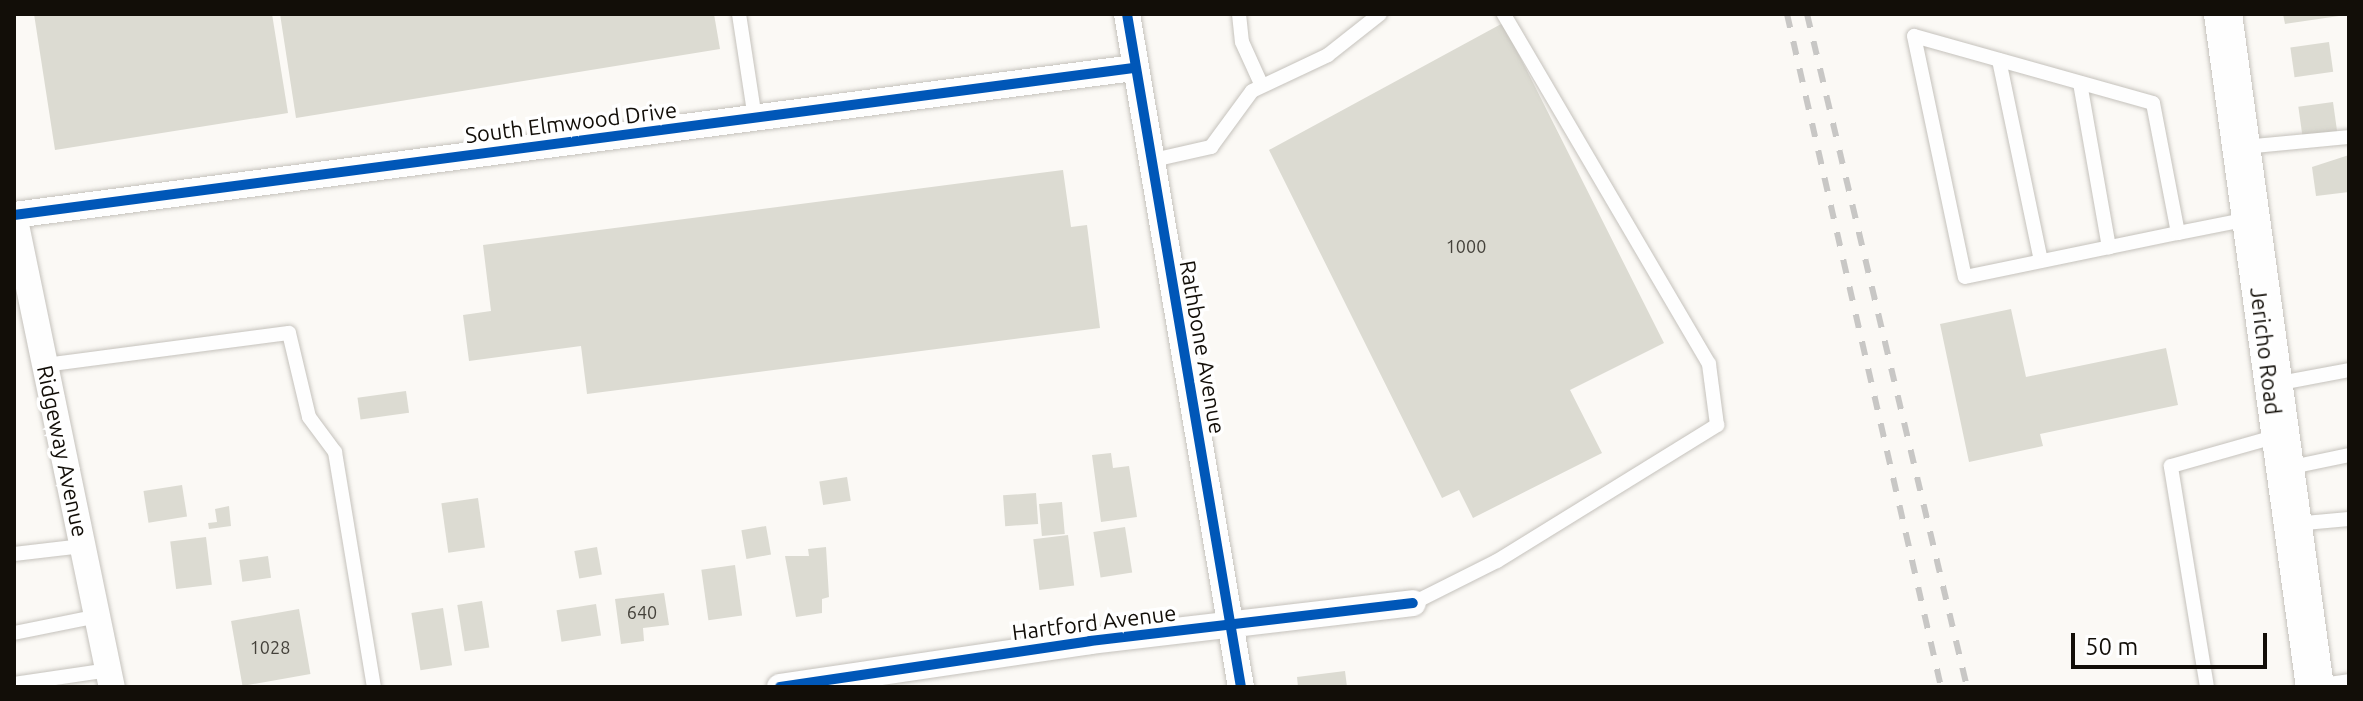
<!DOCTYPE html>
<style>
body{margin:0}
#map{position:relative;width:2363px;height:701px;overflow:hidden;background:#fbf9f5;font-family:Ubuntu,sans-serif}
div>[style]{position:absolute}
.building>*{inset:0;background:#dcdbd2;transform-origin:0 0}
.roads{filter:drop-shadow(0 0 2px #c5c2bc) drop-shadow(0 0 2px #c5c2bc)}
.lane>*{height:14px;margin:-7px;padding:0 7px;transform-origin:7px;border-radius:7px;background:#fefefe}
.street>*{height:26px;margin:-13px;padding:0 13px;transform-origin:13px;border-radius:13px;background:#fefefe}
.secondary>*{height:38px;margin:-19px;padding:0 19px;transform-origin:19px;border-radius:19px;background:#fefefe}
.rail>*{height:6px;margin-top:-3px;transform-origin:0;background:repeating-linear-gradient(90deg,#c8c7c5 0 14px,transparent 0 28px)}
.cycleway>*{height:10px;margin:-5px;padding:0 5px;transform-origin:5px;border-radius:5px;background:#0057b8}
span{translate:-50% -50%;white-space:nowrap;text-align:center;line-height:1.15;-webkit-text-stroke:7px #fff;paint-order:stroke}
.number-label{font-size:18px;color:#44413a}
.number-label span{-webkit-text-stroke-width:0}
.street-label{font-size:22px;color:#120e08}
.frame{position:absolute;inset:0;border:16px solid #120e08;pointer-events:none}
.scale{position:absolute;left:2071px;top:633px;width:196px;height:36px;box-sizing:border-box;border:4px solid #120e08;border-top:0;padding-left:10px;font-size:24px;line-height:28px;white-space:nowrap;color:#120e08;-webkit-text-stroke:6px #fff;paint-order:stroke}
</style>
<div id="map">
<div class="building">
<div style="clip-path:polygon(34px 14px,272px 14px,288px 113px,55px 150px)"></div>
<div style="clip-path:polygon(280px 14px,714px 14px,720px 49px,296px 118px)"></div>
<div style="clip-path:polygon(2283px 14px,2338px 14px,2339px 16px,2285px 24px)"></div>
<div style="clip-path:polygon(1503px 23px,1664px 343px,1570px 390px,1602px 453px,1473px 518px,1459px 490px,1442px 498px,1269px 150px)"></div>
<div style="left:2329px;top:42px;width:30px;height:39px;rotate:82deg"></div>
<div style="left:2333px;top:102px;width:34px;height:35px;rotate:82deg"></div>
<div style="clip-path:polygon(2349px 155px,2349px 192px,2316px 196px,2312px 167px)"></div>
<div style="clip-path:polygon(1063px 170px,1071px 227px,1087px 225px,1100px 328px,587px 394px,581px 346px,469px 361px,463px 315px,491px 311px,483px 245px)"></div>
<div style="clip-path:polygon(2011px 309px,2026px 377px,2166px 348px,2178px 405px,2040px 434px,2043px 446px,1969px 462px,1940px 324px)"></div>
<div style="left:406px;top:391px;width:22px;height:49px;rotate:82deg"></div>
<div style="clip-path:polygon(1111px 453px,1113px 468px,1129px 466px,1137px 517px,1101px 522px,1092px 455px)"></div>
<div style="left:847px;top:477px;width:24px;height:28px;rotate:81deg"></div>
<div style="left:182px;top:485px;width:32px;height:39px;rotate:81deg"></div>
<div style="left:1036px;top:493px;width:31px;height:33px;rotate:86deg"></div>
<div style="left:478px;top:498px;width:50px;height:37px;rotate:82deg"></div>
<div style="left:1062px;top:502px;width:32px;height:23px;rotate:85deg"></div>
<div style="clip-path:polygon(229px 506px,231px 526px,209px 529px,208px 523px,217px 522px,215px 509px)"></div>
<div style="left:766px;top:526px;width:29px;height:25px;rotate:80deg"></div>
<div style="left:1125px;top:527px;width:46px;height:32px;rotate:81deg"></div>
<div style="left:1068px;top:535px;width:51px;height:35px;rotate:83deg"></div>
<div style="left:206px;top:537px;width:48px;height:36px;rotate:83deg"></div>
<div style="left:597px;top:547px;width:28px;height:23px;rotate:80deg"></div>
<div style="clip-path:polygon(826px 547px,829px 597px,822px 599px,822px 613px,796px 617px,785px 556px,809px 556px,808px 549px)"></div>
<div style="left:268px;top:556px;width:22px;height:29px;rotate:82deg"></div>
<div style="left:735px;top:565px;width:51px;height:34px;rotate:82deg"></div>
<div style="clip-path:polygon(664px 593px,669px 625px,643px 628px,644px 641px,621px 644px,615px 599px)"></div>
<div style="left:482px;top:601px;width:47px;height:25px;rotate:81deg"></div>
<div style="left:596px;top:604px;width:32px;height:40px;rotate:81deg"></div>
<div style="left:443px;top:608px;width:58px;height:32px;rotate:81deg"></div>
<div style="left:299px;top:609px;width:66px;height:69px;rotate:80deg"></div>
<div style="clip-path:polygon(1345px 671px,1347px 687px,1298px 687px,1297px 677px)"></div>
</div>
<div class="roads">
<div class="lane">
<div style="left:739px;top:14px;width:105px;rotate:81.3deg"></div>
<div style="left:1239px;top:14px;width:28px;rotate:84deg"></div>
<div style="left:1242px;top:42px;width:48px;rotate:65.6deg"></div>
<div style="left:1999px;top:60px;width:205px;rotate:78.2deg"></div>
<div style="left:2080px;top:83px;width:167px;rotate:80deg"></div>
<div style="left:2243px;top:147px;width:106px;rotate:-5.4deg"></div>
<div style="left:1149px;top:161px;width:64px;rotate:-12.7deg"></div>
<div style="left:1211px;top:147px;width:69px;rotate:-53.8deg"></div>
<div style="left:1252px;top:91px;width:84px;rotate:-25.3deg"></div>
<div style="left:1328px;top:55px;width:66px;rotate:-38.3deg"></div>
<div style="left:2178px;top:233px;width:132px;rotate:-100.9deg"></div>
<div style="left:2153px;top:103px;width:248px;rotate:-164.3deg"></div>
<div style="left:1914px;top:36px;width:246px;rotate:78.1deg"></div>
<div style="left:1965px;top:277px;width:217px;rotate:-11.7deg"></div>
<div style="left:2178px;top:233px;width:72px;rotate:-11.2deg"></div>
<div style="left:45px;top:365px;width:246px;rotate:-7.5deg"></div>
<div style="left:289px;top:333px;width:86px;rotate:76.6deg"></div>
<div style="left:309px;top:417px;width:44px;rotate:53.4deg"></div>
<div style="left:335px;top:452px;width:238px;rotate:80.6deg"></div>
<div style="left:2275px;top:384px;width:75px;rotate:-10.7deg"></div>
<div style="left:2287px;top:468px;width:63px;rotate:-11.8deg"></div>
<div style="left:2294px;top:524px;width:55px;rotate:-5.2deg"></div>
<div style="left:14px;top:554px;width:69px;rotate:-6.6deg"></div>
<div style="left:1413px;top:603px;width:94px;rotate:-26.6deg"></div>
<div style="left:1497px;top:561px;width:259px;rotate:-31.7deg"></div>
<div style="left:1717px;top:425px;width:62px;rotate:-97.5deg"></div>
<div style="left:1709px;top:364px;width:406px;rotate:-120.4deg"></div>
<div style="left:14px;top:633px;width:86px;rotate:-11.4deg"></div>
<div style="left:14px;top:684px;width:96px;rotate:-8.4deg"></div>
<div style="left:2315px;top:686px;width:34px;rotate:-8deg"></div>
<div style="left:2207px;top:687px;width:224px;rotate:-99.3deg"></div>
<div style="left:2171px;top:466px;width:111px;rotate:-15.7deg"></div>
</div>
<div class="street">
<div style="left:1127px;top:14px;width:683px;rotate:80.39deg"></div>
<div style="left:14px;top:215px;width:1129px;rotate:-7.48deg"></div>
<div style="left:14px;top:215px;width:482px;rotate:78.3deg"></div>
<div style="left:780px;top:687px;width:313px;rotate:-8.4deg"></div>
<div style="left:1090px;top:641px;width:325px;rotate:-6.7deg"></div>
</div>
<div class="secondary">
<div style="left:2223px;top:14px;width:679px;rotate:82.22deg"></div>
</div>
</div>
<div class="rail">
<div style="left:1787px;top:14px;width:690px;rotate:77.11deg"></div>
<div style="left:1807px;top:14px;width:692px;rotate:76.63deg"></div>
</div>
<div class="cycleway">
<div style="left:1127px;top:14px;width:683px;rotate:80.39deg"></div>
<div style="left:14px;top:215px;width:1129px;rotate:-7.48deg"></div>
<div style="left:780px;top:687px;width:313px;rotate:-8.4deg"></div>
<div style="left:1090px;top:641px;width:325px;rotate:-6.7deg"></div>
</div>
<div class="number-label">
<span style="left:1466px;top:246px">1000</span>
<span style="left:642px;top:612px">640</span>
<span style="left:270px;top:647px">1028</span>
</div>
<div class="street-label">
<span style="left:571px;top:122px;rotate:-7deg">South Elmwood Drive</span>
<span style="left:1203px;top:347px;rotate:80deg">Rathbone Avenue</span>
<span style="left:2266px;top:351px;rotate:83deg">Jericho Road</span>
<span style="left:63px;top:451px;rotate:78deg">Ridgeway Avenue</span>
<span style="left:1094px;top:622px;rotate:-7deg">Hartford Avenue</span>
</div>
<div class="frame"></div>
<div class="scale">50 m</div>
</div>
